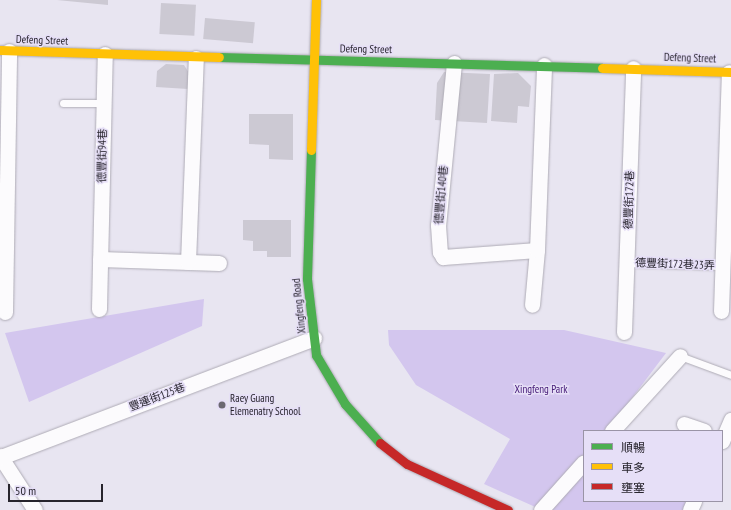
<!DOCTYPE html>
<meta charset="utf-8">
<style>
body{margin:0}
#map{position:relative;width:731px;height:510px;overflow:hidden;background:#e8e5f1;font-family:"PT Sans Narrow","Noto Sans TC",sans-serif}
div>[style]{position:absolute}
.green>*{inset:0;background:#d3c6ee}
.building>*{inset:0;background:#ccc9d3;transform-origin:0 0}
.roads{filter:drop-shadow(0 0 1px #aeabb5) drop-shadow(0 0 1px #aeabb5)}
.lane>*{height:7px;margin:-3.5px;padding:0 3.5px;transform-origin:3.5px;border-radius:3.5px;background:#fcfbfd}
.street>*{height:15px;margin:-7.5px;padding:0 7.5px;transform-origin:7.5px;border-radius:7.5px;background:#fcfbfd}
.fast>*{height:9px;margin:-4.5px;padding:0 4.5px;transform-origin:4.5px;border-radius:4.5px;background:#4caf50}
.slow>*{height:9px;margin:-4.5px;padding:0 4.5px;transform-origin:4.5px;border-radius:4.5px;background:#ffc107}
.jam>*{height:9px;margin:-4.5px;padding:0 4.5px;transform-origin:4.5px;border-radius:4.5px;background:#c62828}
.dots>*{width:11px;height:11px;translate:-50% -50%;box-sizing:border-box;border:2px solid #e6dff7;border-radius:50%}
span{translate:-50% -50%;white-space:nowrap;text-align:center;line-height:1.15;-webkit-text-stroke:3px #e6dff7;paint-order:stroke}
.street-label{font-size:11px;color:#27242d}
.park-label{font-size:11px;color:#441976}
.poi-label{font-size:11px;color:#27242d}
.left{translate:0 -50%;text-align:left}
.legend{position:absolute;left:583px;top:430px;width:140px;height:72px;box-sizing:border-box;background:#e6dff7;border:1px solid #9a94a6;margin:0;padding:5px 7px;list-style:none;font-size:12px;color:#27242d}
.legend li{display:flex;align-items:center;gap:8px;height:20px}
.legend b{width:20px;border:1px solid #9a94a6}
.scale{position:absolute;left:8px;top:484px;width:95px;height:18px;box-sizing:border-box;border:2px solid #27242d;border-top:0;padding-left:5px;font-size:12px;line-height:14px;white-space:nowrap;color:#27242d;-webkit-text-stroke:3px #e6dff7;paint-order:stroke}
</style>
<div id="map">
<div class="green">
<div style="clip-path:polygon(204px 299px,202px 326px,29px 402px,5px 333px)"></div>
<div style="clip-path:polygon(388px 330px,564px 330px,666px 353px,607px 431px,584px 431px,584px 501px,690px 501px,685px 510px,542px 510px,484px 484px,510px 439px,416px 385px,389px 345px)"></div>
</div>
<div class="building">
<div style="clip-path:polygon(57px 0,108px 0,108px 5px)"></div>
<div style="left:161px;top:3px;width:35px;height:31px;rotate:3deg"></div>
<div style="left:205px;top:18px;width:50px;height:21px;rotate:5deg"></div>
<div style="clip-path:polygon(166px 64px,184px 65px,189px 73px,188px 89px,156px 87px,157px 71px)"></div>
<div style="clip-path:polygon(444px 72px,490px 74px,487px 123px,435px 120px,437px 83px)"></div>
<div style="clip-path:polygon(518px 73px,531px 86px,529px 107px,518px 106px,517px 123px,491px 121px,494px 74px)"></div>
<div style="clip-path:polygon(249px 114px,293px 114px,293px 160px,269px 159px,269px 145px,249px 144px)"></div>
<div style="clip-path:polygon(243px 220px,291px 220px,291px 257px,267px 257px,267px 251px,253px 251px,253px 241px,243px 240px)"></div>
</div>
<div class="roads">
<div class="lane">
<div style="left:63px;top:103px;width:40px"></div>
<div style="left:627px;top:263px;width:96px;rotate:1.8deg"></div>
<div style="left:680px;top:356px;width:54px;rotate:20.4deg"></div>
</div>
<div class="street">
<div style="left:454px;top:63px;width:163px;rotate:95.6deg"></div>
<div style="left:438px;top:225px;width:27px;rotate:86deg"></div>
<div style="left:440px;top:252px;width:6px;rotate:59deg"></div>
<div style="left:443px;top:257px;width:94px;rotate:-4.3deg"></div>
<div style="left:537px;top:250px;width:55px;rotate:95.2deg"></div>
<div style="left:537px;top:250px;width:185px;rotate:-87.8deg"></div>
<div style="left:100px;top:259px;width:119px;rotate:1.9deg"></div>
<div style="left:188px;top:262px;width:204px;rotate:-87.8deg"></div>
<div style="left:99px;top:309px;width:255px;rotate:-88.7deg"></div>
<div style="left:721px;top:311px;width:239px;rotate:-88.1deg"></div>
<div style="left:5px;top:312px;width:261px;rotate:-89.1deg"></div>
<div style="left:624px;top:332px;width:264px;rotate:-88deg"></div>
<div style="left:684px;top:424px;width:21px;rotate:19deg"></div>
<div style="left:612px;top:431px;width:101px;rotate:-47.8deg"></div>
<div style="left:722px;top:441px;width:23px;rotate:-67deg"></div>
<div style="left:0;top:456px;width:64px;rotate:57.1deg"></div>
<div style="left:1px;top:457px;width:335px;rotate:-20.8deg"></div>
<div style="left:541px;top:510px;width:64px;rotate:-48.1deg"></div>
<div style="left:690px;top:510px;width:10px;rotate:-66deg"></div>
</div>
<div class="fast">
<div style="left:219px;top:57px;width:383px;rotate:1.6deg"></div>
<div style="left:311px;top:150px;width:129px;rotate:91.8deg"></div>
<div style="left:307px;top:279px;width:77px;rotate:83.2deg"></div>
<div style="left:316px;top:355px;width:57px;rotate:59.4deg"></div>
<div style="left:345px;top:404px;width:52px;rotate:48.1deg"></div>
</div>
<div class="slow">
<div style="left:0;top:50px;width:219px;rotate:1.8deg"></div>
<div style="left:602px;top:68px;width:129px;rotate:1.8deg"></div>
<div style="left:311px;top:150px;width:150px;rotate:-88.1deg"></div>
</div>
<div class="jam">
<div style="left:380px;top:443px;width:34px;rotate:38deg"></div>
<div style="left:407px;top:464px;width:111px;rotate:24.5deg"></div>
</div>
</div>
<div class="dots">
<div style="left:222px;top:405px;background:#6b6872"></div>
</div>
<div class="street-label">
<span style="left:42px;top:40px;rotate:2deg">Defeng Street</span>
<span style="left:366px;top:49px;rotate:1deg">Defeng Street</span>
<span style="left:690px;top:58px;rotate:2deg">Defeng Street</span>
<span style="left:102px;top:156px;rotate:-89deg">德豐街94巷</span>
<span style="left:441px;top:195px;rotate:-85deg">德豐街140巷</span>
<span style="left:629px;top:200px;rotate:-88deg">德豐街172巷</span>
<span style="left:675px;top:264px;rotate:2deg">德豐街172巷23弄</span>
<span style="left:299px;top:306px;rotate:-96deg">Xingfeng Road</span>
<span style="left:157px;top:397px;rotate:-21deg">豐連街125巷</span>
</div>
<div class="park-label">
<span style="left:541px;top:389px">Xingfeng Park</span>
</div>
<div class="poi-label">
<span class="left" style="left:230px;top:405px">Raey Guang<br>Elemenatry School</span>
</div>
<ul class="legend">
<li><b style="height:5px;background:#4caf50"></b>順暢</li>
<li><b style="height:5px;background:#ffc107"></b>車多</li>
<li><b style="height:5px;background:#c62828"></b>壅塞</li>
</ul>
<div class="scale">50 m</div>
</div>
